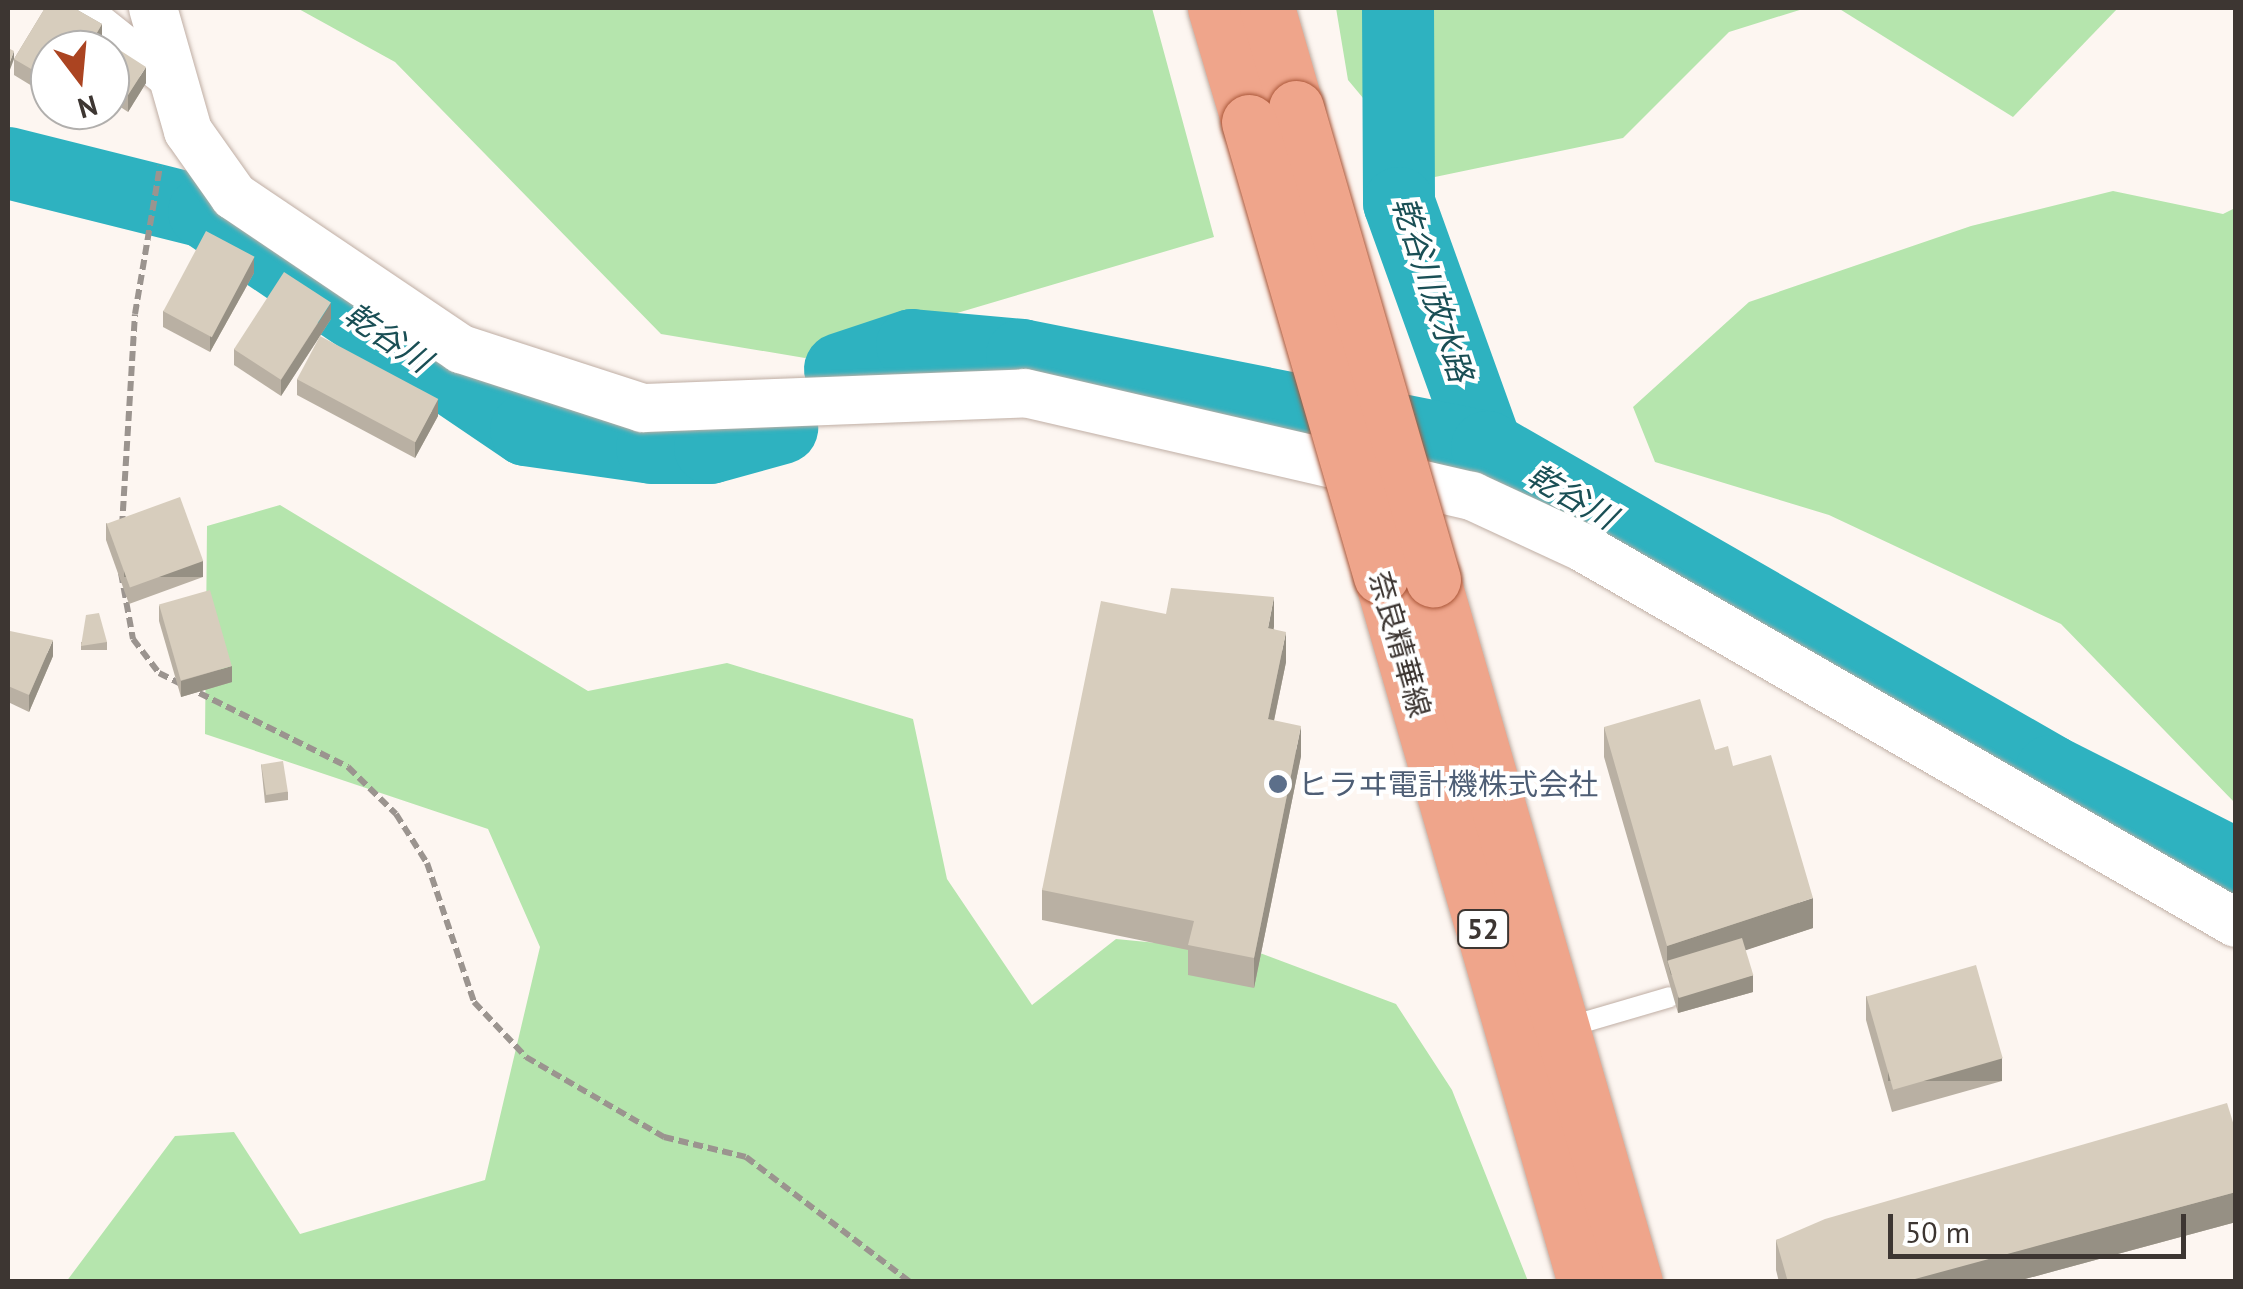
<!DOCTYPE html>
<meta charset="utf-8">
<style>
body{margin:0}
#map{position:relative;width:2243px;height:1289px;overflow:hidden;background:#fdf6f1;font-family:"PT Sans","Noto Sans JP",sans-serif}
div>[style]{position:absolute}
.green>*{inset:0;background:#b5e5ad}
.river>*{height:72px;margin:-36px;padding:0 36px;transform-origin:36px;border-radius:36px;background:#2eb2c0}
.path>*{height:6px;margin-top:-3px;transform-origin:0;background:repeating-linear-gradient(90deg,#9b948f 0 10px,transparent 0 15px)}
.roads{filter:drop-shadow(0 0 2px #bfaea4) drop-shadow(0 0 2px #bfaea4)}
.service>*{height:20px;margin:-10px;padding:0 10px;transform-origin:10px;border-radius:10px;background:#fff}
.minor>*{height:38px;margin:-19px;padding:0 19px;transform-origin:19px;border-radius:19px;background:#fff}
.tertiary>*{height:48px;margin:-24px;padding:0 24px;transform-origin:24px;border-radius:24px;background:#fff}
.primary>*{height:55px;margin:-27.5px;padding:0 27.5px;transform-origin:27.5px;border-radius:27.5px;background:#efa58b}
.bridges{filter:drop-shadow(0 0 2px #aa5739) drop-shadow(0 0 2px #aa5739)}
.primary-bridge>*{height:55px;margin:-27.5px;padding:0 27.5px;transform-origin:27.5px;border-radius:27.5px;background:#efa58b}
.wall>*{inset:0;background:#b9b0a3;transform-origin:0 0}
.shaded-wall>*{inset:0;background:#969084;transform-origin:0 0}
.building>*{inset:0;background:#d7cdbd;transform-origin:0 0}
.dots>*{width:28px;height:28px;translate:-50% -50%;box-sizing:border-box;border:5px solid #fff;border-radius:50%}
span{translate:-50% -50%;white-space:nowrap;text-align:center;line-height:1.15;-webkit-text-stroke:8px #fff;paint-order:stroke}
.shield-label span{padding:2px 8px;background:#fff;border:2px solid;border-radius:8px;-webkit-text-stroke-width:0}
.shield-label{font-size:28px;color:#3d3632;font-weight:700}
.street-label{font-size:30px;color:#3d3632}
.service-label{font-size:30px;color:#4e5e75}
.left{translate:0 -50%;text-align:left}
.water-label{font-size:32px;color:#1a4f55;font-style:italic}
.frame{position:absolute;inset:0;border:10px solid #3d3632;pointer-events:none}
.north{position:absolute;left:30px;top:30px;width:100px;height:100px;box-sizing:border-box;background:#fff;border:2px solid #b1afad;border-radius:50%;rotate:164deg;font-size:28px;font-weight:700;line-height:40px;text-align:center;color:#3d3632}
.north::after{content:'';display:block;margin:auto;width:35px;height:45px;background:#ab4421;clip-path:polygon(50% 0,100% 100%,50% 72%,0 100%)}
.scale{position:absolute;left:1888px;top:1214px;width:298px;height:45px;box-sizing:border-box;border:5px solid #3d3632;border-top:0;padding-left:12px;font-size:30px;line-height:35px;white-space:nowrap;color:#3d3632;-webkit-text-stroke:8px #fff;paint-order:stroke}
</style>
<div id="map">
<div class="green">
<div style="clip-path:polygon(297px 8px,1152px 8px,1214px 237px,805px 358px,661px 334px,395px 62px)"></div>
<div style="clip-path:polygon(1336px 8px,1806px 8px,1729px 32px,1623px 138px,1430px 178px,1348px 80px)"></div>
<div style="clip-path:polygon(1838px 8px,2118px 8px,2013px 117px)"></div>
<div style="clip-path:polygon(2113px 191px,2223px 214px,2235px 208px,2235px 803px,2061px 624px,1829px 515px,1655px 462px,1633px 407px,1749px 302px,1971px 226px)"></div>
<div style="clip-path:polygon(280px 505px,588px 691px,727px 663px,913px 719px,947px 879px,1032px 1005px,1116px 939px,1260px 953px,1396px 1004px,1452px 1090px,1528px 1281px,66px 1282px,175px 1136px,234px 1132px,300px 1234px,485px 1180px,540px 947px,488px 829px,205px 734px,207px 526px)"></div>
</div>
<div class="river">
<div style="left:1398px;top:8px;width:195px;rotate:89.7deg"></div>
<div style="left:1399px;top:203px;width:259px;rotate:70.2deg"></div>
<div style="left:8px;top:163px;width:202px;rotate:14deg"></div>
<div style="left:204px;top:212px;width:389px;rotate:34.1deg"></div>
<div style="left:526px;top:430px;width:127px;rotate:8.1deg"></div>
<div style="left:652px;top:448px;width:58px"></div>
<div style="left:710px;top:448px;width:75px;rotate:-15.5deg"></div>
<div style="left:840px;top:369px;width:76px;rotate:-18.4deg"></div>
<div style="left:912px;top:345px;width:110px;rotate:5.2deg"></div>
<div style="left:1022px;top:355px;width:474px;rotate:11.2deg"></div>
<div style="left:1487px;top:447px;width:650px;rotate:29.88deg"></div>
<div style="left:2051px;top:771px;width:208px;rotate:26.9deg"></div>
</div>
<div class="path">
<div style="left:122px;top:526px;width:212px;rotate:-86.5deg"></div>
<div style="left:135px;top:314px;width:150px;rotate:-80.4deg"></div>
<div style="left:121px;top:573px;width:67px;rotate:79.7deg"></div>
<div style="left:133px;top:639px;width:43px;rotate:52.6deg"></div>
<div style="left:159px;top:673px;width:211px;rotate:26.4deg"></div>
<div style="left:348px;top:767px;width:67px;rotate:44.4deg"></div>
<div style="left:396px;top:814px;width:58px;rotate:57.7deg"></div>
<div style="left:427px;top:863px;width:147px;rotate:71.3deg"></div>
<div style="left:474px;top:1002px;width:76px;rotate:46.6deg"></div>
<div style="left:526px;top:1057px;width:160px;rotate:30.1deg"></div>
<div style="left:664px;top:1137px;width:84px;rotate:13.7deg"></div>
<div style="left:746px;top:1157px;width:206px;rotate:37.3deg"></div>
</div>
<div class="roads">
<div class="service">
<div style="left:1564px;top:1028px;width:110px;rotate:-16.3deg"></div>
</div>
<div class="minor">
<div style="left:79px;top:8px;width:119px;rotate:38.5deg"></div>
</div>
<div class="tertiary">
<div style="left:153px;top:8px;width:128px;rotate:74.1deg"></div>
<div style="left:188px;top:131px;width:80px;rotate:54.7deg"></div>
<div style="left:234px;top:196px;width:274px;rotate:34deg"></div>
<div style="left:461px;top:349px;width:191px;rotate:18deg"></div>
<div style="left:643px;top:408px;width:382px;rotate:-2.2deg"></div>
<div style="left:1025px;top:393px;width:459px;rotate:13deg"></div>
<div style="left:1472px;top:496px;width:121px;rotate:24.9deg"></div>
<div style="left:1582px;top:547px;width:754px;rotate:29.9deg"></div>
</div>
<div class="primary">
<div style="left:1215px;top:8px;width:119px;rotate:73.4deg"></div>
<div style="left:1267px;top:8px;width:104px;rotate:73.8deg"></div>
<div style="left:1381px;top:576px;width:735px;rotate:73.88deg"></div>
<div style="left:1433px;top:580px;width:730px;rotate:73.95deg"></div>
</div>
</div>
<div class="bridges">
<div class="primary-bridge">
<div style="left:1296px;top:108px;width:491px;rotate:73.8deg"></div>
<div style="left:1249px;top:122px;width:473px;rotate:73.8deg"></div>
</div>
</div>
<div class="wall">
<div style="clip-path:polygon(45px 8px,74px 8px,102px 24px,102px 40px,96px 50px,50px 50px,50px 97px,14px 75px,14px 59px)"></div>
<div style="clip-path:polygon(110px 50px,146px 83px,128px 112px,113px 102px)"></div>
<div style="clip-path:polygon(78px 110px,108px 110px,99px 123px)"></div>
<div style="clip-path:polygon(254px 273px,210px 352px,163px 327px,163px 311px)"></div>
<div style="clip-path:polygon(331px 319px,281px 396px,234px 365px,234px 349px)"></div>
<div style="clip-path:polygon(297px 379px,438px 416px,415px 458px,297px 395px)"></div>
<div style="clip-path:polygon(106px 523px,203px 577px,129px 604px,106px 540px)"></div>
<div style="clip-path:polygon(159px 605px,232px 682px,181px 697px,159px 621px)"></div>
<div style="clip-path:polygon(1166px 614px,1274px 629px,1286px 662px,1274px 721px,1301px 756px,1254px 988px,1188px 975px,1188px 950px,1042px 920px,1042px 890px)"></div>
<div style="clip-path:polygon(8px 636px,53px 656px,29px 712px,8px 702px)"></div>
<div style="left:107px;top:642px;width:8px;height:26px;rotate:90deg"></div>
<div style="clip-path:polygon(1604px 727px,1715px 750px,1813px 928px,1745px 950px,1753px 992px,1678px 1013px,1604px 757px)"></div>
<div style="clip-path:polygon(261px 764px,288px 792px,288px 800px,265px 803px)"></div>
<div style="clip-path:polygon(1866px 996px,2002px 1081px,1892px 1112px,1866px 1020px)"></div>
<div style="clip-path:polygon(2236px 1132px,2236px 1222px,2014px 1282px,1779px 1282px,1776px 1270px,1776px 1240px)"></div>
</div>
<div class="shaded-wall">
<div style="clip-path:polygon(102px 24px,102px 40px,96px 50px,87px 50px)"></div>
<div style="clip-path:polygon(14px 51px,14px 59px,8px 75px,8px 67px)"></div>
<div style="clip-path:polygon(146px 67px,146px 83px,128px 112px,128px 95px)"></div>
<div style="clip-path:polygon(113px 86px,113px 102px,110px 106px,110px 90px)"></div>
<div style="clip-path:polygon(99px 110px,108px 110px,99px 123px)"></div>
<div style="clip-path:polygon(254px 257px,254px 273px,210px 352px,210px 336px)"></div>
<div style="clip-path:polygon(331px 303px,331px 319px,281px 396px,281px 380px)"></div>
<div style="clip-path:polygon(438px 399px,438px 416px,415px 458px,415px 442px)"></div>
<div style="left:203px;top:561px;width:16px;height:79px;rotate:90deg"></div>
<div style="clip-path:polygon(1274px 597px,1274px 627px,1268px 658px,1268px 628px)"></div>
<div style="clip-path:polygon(1286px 632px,1286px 662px,1268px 749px,1268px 719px)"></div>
<div style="clip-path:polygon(53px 640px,53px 656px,29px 712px,29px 695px)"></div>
<div style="clip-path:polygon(232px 666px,232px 682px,181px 697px,181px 681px)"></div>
<div style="clip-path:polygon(1301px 726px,1301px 756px,1254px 988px,1254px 958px)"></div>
<div style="clip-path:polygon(1813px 898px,1813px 928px,1671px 975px,1667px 960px,1667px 946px)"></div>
<div style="clip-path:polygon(1753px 975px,1753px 992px,1678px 1013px,1678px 997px)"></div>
<div style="left:2002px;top:1058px;width:23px;height:114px;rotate:90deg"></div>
<div style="clip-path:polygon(2236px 1192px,2236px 1222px,2014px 1282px,1904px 1281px)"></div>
</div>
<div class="building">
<div style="clip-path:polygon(45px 8px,74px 8px,102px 24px,87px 50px,50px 50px,50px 80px,14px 59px)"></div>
<div style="clip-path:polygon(104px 40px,146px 67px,128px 95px,113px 86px,110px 90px,110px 50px,97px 50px)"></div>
<div style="clip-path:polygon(8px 48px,14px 51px,8px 67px)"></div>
<div style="left:206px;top:231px;width:55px;height:91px;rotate:28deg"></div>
<div style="left:284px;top:272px;width:56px;height:92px;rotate:33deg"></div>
<div style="left:320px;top:336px;width:134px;height:49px;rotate:28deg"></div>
<div style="left:180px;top:497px;width:68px;height:78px;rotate:70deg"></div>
<div style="clip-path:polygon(1171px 588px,1274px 597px,1268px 628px,1286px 632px,1268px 719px,1301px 726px,1254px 958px,1188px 945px,1194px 921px,1042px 890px,1101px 601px,1166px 614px)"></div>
<div style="left:210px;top:590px;width:79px;height:53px;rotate:74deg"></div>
<div style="clip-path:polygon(99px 613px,107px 642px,81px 646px,86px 615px)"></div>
<div style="clip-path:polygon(10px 631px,53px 640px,29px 695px,8px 686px,8px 636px)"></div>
<div style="clip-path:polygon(1700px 699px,1715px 750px,1728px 746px,1733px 766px,1771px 755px,1813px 898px,1667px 946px,1604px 727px)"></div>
<div style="left:283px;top:761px;width:31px;height:22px;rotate:81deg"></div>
<div style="left:1742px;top:938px;width:39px;height:78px;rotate:73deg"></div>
<div style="left:1976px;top:965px;width:97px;height:114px;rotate:74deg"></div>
<div style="clip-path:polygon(2227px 1103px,2236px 1132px,2236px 1192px,1904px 1282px,1788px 1282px,1776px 1240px,1825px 1219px)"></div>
</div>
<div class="dots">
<div style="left:1278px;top:784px;background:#5c6f8a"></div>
</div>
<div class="shield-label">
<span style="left:1483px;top:929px">52</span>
</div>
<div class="street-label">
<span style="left:1400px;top:644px;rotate:74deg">奈良精華線</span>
</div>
<div class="service-label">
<span class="left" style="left:1298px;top:784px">ヒラヰ電計機株式会社</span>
</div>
<div class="water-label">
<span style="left:1433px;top:289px;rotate:72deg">乾谷川放水路</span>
<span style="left:388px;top:337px;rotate:34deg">乾谷川</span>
<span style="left:1572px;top:496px;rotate:30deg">乾谷川</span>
</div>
<div class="frame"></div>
<div class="north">N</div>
<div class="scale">50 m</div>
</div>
